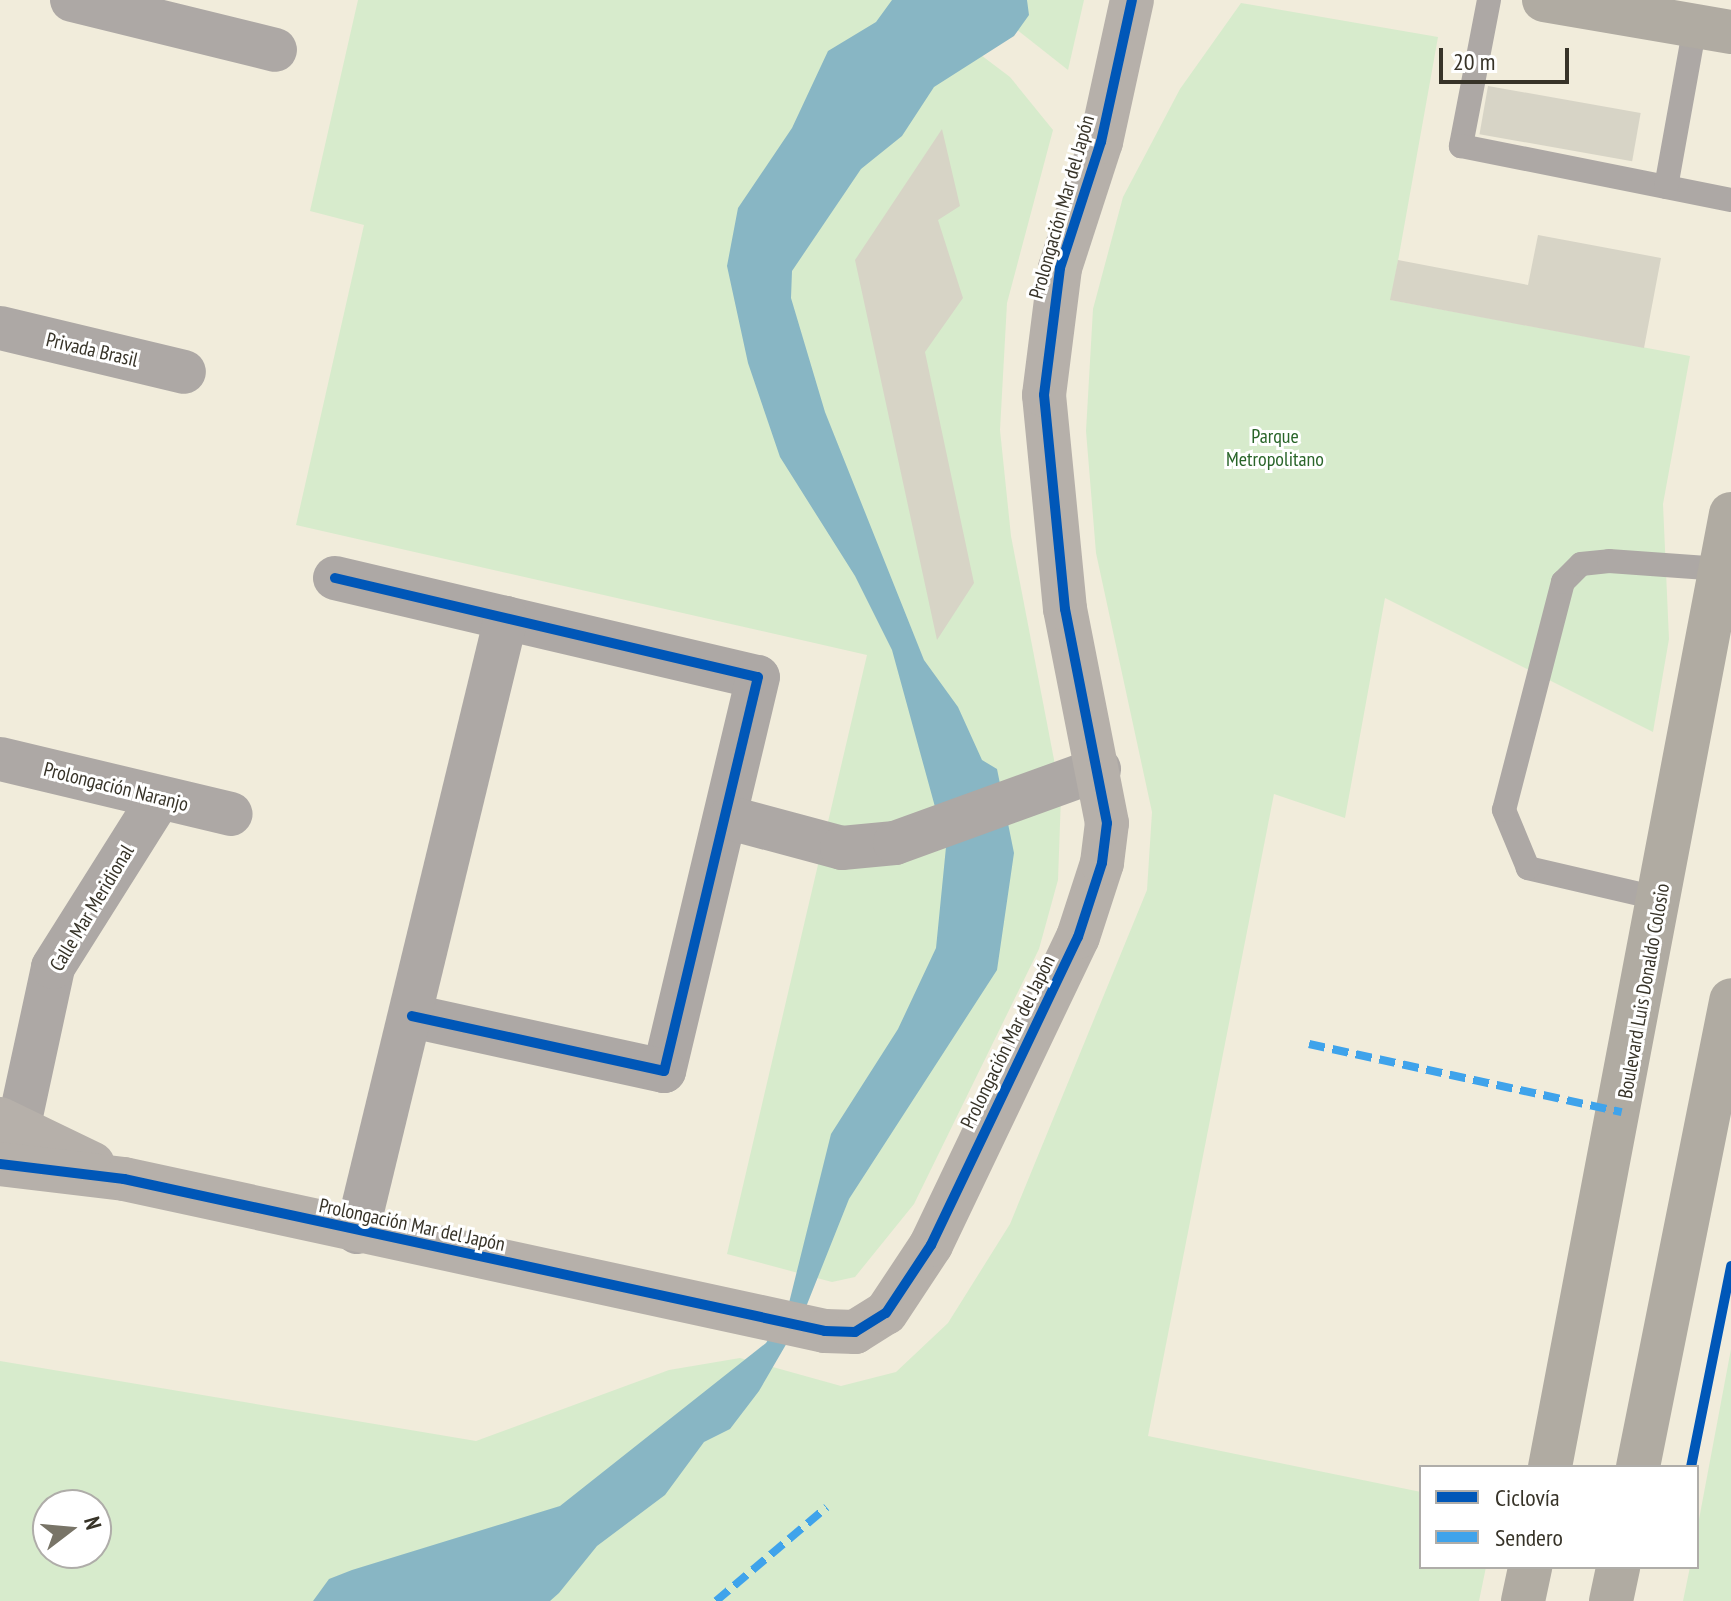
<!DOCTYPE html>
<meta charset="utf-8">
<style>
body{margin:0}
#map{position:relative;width:1731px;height:1601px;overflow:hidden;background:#f1ecdb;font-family:"PT Sans Narrow",sans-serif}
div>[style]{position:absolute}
.green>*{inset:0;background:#d7ebcc}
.water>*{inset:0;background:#88b6c4}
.building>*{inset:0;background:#d7d4c6;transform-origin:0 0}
.lane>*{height:24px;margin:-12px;padding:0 12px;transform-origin:12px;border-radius:12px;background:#ada8a5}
.street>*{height:44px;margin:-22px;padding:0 22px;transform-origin:22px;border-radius:22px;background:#ada8a5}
.secondary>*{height:44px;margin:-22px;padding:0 22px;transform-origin:22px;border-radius:22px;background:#b6b0aa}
.primary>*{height:44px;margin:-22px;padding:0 22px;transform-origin:22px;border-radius:22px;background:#b0aba2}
.quiet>*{height:8px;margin-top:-4px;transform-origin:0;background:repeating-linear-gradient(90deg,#3fa3eb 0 16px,transparent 0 24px)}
.cycleway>*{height:10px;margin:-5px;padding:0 5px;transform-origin:5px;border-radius:5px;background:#0057b8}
span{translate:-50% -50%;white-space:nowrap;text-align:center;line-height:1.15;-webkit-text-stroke:6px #fff;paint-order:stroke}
.street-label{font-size:20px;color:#373328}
.park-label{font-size:20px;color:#2a652a}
.legend{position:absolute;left:1419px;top:1465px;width:280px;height:104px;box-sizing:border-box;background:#fff;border:2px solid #afada9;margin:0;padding:10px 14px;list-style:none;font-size:24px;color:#373328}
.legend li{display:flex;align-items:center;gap:16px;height:40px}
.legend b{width:40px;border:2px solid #afada9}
.north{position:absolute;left:32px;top:1489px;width:80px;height:80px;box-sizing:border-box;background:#fff;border:2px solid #afada9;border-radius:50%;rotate:74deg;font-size:22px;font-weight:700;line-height:32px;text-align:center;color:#373328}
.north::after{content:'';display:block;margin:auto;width:28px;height:36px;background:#787467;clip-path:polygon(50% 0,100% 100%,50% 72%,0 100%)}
.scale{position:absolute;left:1439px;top:48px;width:130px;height:36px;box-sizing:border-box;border:4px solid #373328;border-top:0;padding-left:10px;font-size:24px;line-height:28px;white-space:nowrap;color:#373328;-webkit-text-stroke:6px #fff;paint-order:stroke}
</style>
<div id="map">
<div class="green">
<div style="clip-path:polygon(358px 0,908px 0,1010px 77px,1053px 130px,1007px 303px,1000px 430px,1011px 536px,1061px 796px,1058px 880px,1039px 949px,914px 1204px,855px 1277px,832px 1282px,727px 1254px,867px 655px,296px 525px,364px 225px,310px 211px)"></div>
<div style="clip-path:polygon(979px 0,1084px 0,1068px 70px)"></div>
<div style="clip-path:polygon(evenodd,1241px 3px,1438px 37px,1391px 300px,1690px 356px,1663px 504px,1669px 639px,1653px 732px,1385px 598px,1345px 818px,1274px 794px,1148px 1436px,1421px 1492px,1421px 1567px,1486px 1567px,1479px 1601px,0 1601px,0 1361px,476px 1441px,669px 1370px,740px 1358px,841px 1386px,896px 1372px,948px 1323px,1010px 1224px,1147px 890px,1152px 812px,1096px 553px,1086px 431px,1093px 309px,1123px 197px,1180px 89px,1241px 3px,48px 1505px,96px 1505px,96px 1553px,48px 1553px,48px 1505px)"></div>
<div style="clip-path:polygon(1731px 1349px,1731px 1601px,1683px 1601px,1690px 1567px,1697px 1567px,1697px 1530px)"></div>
</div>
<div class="water">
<div style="clip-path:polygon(892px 0,1027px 0,1029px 15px,1014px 36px,934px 87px,902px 136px,861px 169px,792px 271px,791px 298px,825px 412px,924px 660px,958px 707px,982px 760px,997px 769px,1014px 853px,997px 970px,849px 1199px,802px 1317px,759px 1391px,730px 1429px,704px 1442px,665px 1495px,597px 1546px,559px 1593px,550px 1601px,313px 1601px,329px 1579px,352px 1570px,560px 1506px,766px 1343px,787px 1311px,831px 1134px,898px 1029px,936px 948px,946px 847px,892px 650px,855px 576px,780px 457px,748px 363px,727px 266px,738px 208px,792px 128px,828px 51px,876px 22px)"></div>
</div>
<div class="building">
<div style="left:1488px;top:86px;width:155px;height:49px;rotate:10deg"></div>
<div style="clip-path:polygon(942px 129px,960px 206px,938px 220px,963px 298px,925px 352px,974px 583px,937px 640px,855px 260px)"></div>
<div style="clip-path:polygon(1538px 235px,1661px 258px,1644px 348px,1390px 300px,1398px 260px,1528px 285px)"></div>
</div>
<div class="lane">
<div style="left:1489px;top:0;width:149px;rotate:100.9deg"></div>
<div style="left:1461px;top:146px;width:275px;rotate:11.3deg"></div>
<div style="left:1666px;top:187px;width:164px;rotate:-79.8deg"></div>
<div style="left:1661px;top:899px;width:137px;rotate:-166.9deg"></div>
<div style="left:1528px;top:868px;width:63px;rotate:-112.5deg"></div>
<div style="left:1504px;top:810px;width:236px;rotate:-75.5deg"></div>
<div style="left:1563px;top:582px;width:25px;rotate:-45deg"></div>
<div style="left:1581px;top:564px;width:28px;rotate:-6deg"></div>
<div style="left:1609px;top:561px;width:112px;rotate:4.1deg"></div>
</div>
<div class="street">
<div style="left:72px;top:0;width:209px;rotate:13.8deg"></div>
<div style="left:0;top:328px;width:189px;rotate:13.4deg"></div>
<div style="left:335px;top:578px;width:434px;rotate:13.2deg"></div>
<div style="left:758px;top:677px;width:405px;rotate:103.4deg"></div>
<div style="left:664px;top:1071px;width:258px;rotate:-167.7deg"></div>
<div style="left:0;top:759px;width:237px;rotate:13.4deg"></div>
<div style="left:730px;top:818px;width:116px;rotate:15deg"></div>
<div style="left:842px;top:848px;width:53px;rotate:-5.4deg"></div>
<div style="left:895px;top:843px;width:217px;rotate:-19.9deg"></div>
<div style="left:11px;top:1162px;width:199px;rotate:-77.8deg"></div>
<div style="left:53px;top:967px;width:199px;rotate:-57.8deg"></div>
<div style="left:357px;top:1232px;width:632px;rotate:-76.36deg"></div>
</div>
<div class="secondary">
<div style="left:0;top:1119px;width:103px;rotate:25.8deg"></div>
<div style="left:0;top:1164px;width:125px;rotate:6.9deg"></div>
<div style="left:124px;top:1179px;width:717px;rotate:12.23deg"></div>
<div style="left:825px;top:1331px;width:30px;rotate:2deg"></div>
<div style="left:855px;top:1332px;width:36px;rotate:-32deg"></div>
<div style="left:886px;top:1313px;width:82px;rotate:-56.5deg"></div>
<div style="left:931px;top:1245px;width:341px;rotate:-64.5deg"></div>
<div style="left:1078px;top:937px;width:78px;rotate:-72deg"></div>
<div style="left:1102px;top:863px;width:40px;rotate:-82.9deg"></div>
<div style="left:1107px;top:823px;width:218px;rotate:-101.1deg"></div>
<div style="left:1065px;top:609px;width:215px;rotate:-95.6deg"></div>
<div style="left:1044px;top:395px;width:128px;rotate:-82.8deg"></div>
<div style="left:1060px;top:268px;width:133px;rotate:-72deg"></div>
<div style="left:1101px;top:142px;width:145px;rotate:-77.7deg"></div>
</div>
<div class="primary">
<div style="left:1544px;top:0;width:190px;rotate:9.7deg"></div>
<div style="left:1550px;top:1467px;width:970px;rotate:-79.25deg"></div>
<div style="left:1638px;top:1467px;width:476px;rotate:-78.7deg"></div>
<div style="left:1523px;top:1601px;width:35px;rotate:-78deg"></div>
<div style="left:1611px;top:1601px;width:35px;rotate:-78deg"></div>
</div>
<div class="quiet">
<div style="left:1309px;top:1044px;width:320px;rotate:12.3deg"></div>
<div style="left:716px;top:1601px;width:145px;rotate:-40.3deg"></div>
</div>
<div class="cycleway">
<div style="left:335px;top:578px;width:434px;rotate:13.2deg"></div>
<div style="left:758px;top:677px;width:405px;rotate:103.4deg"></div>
<div style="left:664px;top:1071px;width:258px;rotate:-167.7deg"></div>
<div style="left:0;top:1164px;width:125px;rotate:6.9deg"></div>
<div style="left:124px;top:1179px;width:717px;rotate:12.23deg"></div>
<div style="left:825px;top:1331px;width:30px;rotate:2deg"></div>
<div style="left:855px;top:1332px;width:36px;rotate:-32deg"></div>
<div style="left:886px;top:1313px;width:82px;rotate:-56.5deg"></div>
<div style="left:931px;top:1245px;width:341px;rotate:-64.5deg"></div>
<div style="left:1078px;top:937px;width:78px;rotate:-72deg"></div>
<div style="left:1102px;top:863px;width:40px;rotate:-82.9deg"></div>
<div style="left:1107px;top:823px;width:218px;rotate:-101.1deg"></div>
<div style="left:1065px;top:609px;width:215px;rotate:-95.6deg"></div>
<div style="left:1044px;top:395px;width:128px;rotate:-82.8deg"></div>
<div style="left:1060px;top:268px;width:133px;rotate:-72deg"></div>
<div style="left:1101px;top:142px;width:145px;rotate:-77.7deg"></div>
<div style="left:1691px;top:1467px;width:205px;rotate:-78.7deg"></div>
</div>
<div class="street-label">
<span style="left:1062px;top:207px;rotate:-74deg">Prolongación Mar del Japón</span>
<span style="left:92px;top:350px;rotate:13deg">Privada Brasil</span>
<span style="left:116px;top:787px;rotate:14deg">Prolongación Naranjo</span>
<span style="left:92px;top:908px;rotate:-59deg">Calle Mar Meridional</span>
<span style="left:1644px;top:991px;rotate:-80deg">Boulevard Luis Donaldo Colosio</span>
<span style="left:1008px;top:1042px;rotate:-64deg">Prolongación Mar del Japón</span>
<span style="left:412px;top:1225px;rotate:12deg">Prolongación Mar del Japón</span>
</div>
<div class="park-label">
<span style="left:1275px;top:448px">Parque<br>Metropolitano</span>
</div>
<ul class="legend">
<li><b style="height:10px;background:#0057b8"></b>Ciclovía</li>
<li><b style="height:10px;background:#3fa3eb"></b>Sendero</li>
</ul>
<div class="north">N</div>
<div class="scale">20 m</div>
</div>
